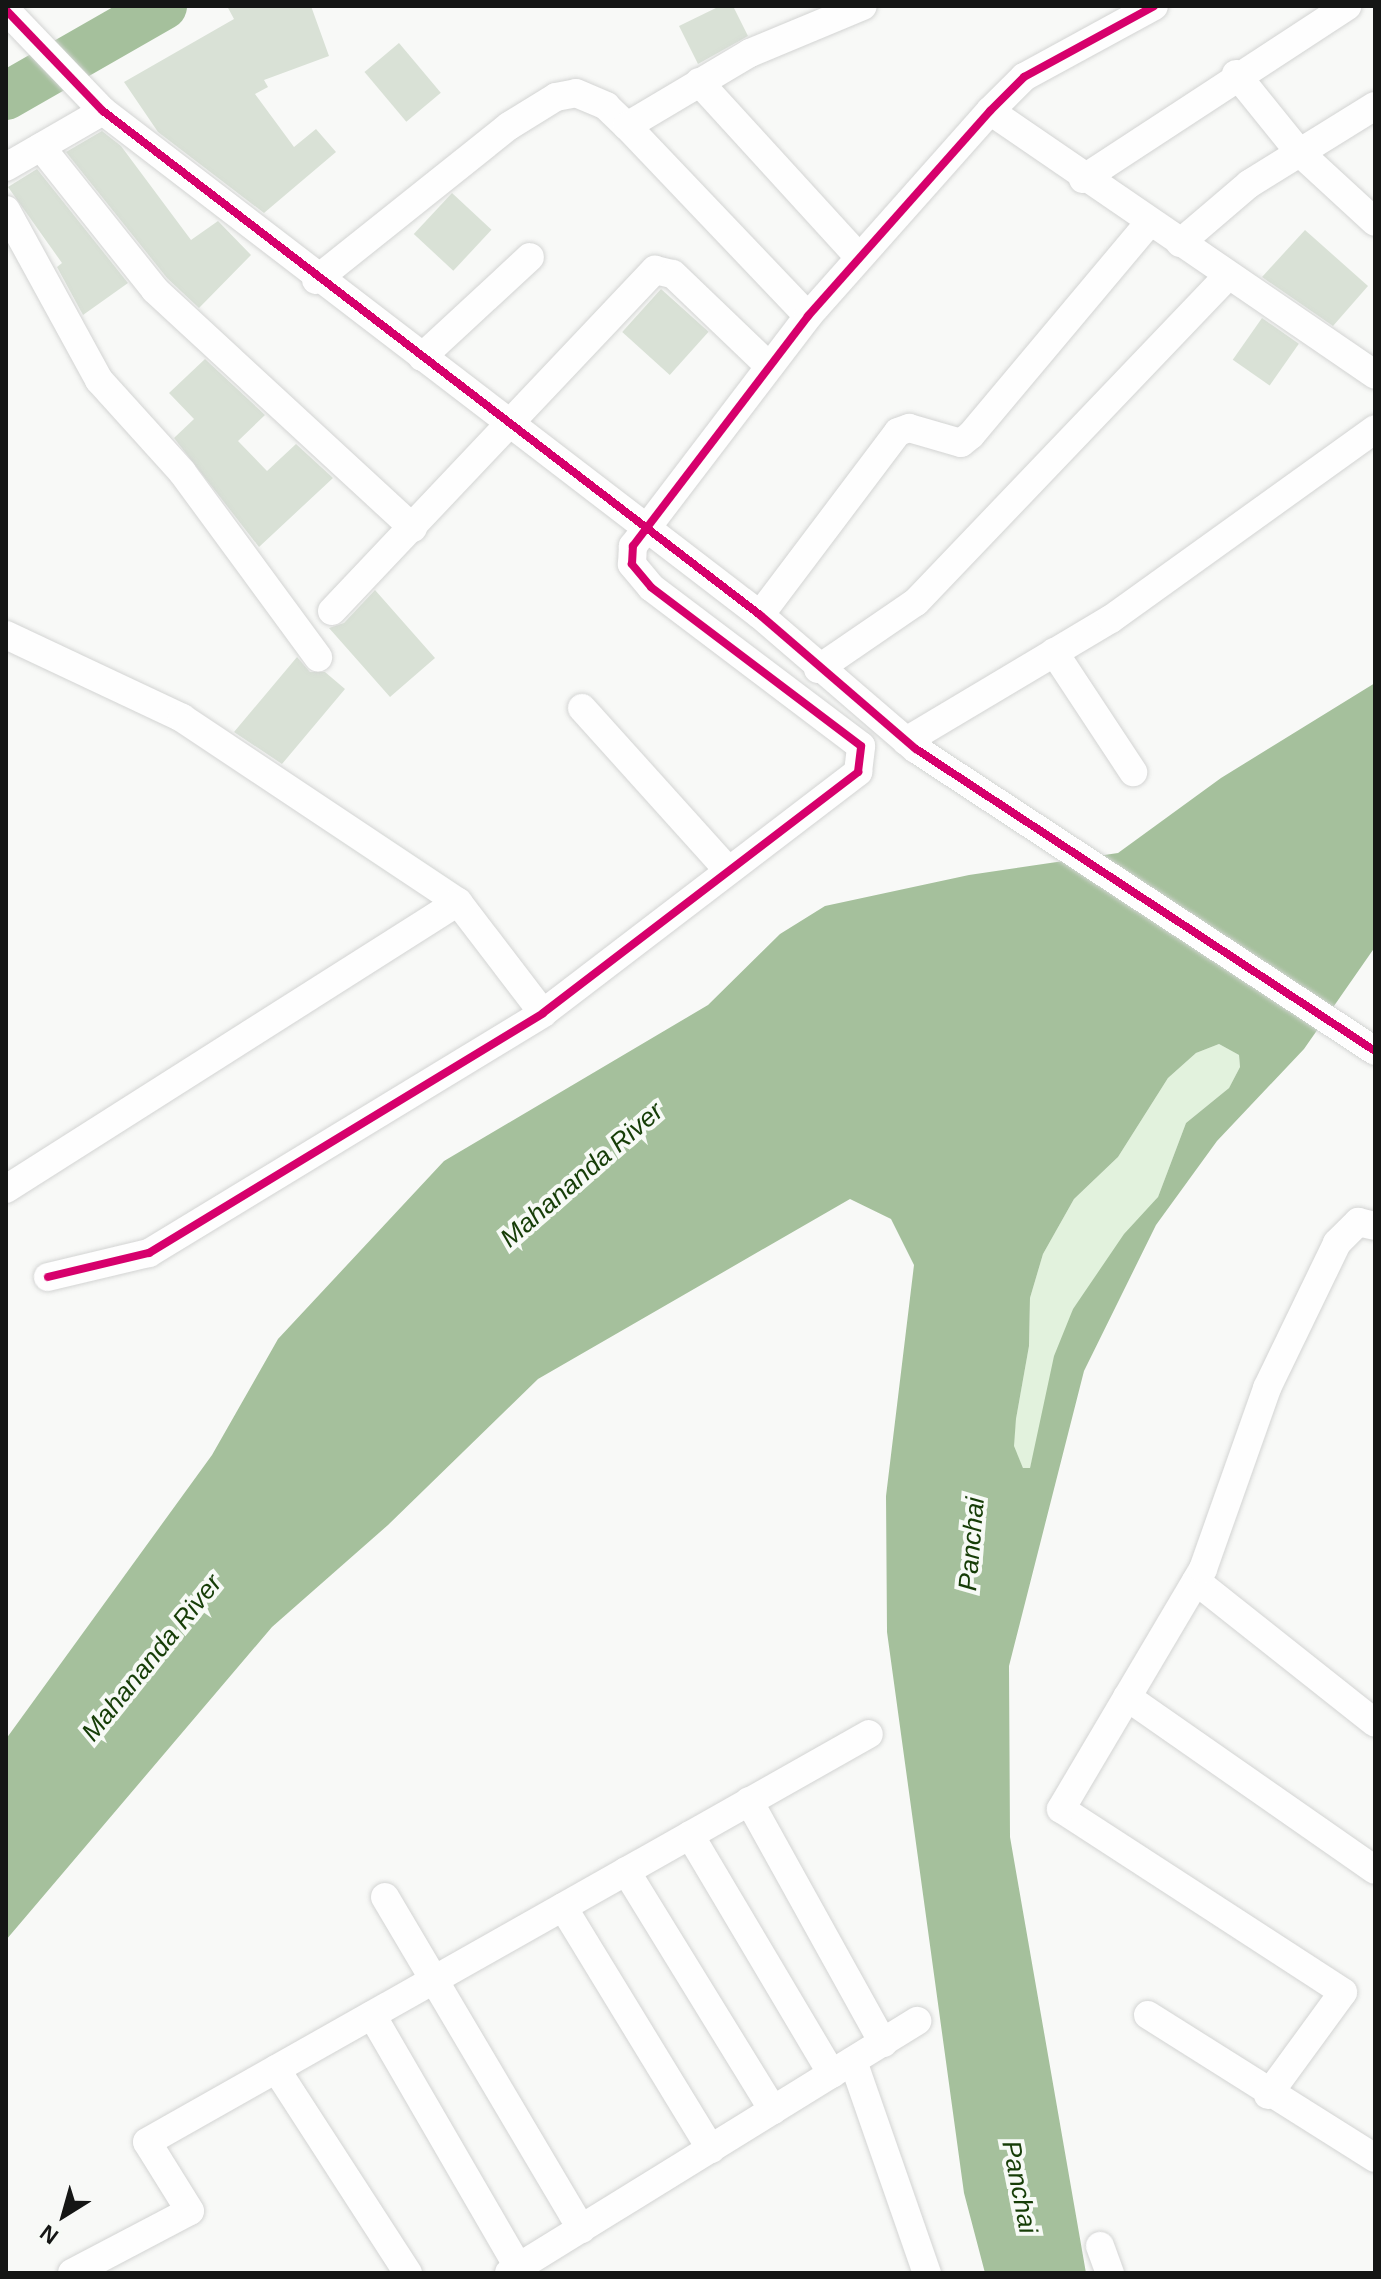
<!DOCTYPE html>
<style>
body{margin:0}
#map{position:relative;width:1381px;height:2279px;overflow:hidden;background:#f8f9f7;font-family:Helvetica,sans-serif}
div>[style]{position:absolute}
.green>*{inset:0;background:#e2f2dd}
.water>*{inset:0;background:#a5c09c}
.river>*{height:48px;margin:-24px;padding:0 24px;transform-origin:24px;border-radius:24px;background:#a5c09c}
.building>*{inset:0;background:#d9e1d6;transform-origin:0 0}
.roads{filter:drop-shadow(0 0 2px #d3d4d3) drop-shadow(0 0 2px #d3d4d3)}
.minor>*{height:28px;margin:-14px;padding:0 14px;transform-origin:14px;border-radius:14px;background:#fefefe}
.cycleway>*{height:8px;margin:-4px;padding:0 4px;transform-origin:4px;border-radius:4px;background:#d6006c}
span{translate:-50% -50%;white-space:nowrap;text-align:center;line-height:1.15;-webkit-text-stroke:8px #f7faf6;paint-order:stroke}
.water-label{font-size:26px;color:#163d07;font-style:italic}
.frame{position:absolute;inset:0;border:8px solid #151615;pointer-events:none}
.north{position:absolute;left:24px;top:2175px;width:80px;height:80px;-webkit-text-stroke:6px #f7faf6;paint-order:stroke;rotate:217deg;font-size:22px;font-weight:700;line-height:32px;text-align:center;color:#151615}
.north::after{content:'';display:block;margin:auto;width:28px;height:36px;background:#151615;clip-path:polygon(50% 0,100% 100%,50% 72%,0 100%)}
</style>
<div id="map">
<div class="green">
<div style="clip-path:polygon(1219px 1044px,1239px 1055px,1240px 1067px,1229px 1088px,1186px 1123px,1158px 1197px,1073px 1309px,1030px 1468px,1023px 1468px,1013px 1446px,1016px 1419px,1029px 1346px,1030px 1298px,1043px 1254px,1074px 1199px,1118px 1157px,1168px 1078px,1196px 1053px)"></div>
</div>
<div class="water">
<div style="clip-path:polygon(evenodd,1375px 683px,1375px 947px,1304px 1049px,1217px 1141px,1156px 1225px,1084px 1371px,1009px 1666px,1010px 1837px,1086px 2273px,985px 2273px,964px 2193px,887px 1632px,886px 1496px,914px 1265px,891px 1219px,850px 1199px,538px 1379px,388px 1525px,272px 1627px,6px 1940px,6px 1739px,212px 1455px,278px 1339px,444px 1161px,708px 1005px,780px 934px,825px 906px,969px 875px,1118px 853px,1221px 778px,1375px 683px,1219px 1044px,1239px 1055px,1240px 1067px,1229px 1088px,1186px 1123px,1158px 1197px,1124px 1234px,1073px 1309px,1054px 1356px,1030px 1468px,1023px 1468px,1014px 1446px,1016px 1419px,1029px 1346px,1030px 1298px,1043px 1254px,1074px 1199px,1118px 1157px,1168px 1078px,1196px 1053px,1219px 1044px)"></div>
</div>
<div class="river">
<div style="left:6px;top:96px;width:181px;rotate:-29.8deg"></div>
</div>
<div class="building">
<div style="clip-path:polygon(227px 6px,311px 6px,329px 56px,264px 80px,268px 87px,255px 94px,294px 147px,316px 129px,336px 152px,264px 213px,158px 132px,124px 82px,234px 19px)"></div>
<div style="clip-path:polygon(720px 6px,733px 6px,748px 36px,698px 64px,679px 26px)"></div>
<div style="left:399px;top:43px;width:65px;height:45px;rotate:50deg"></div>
<div style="clip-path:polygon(102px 131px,121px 146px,191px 240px,218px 221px,251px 255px,199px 308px,167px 278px,66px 152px)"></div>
<div style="clip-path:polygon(37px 169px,128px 283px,83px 315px,57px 267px,62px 263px,8px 187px)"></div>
<div style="left:452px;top:193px;width:54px;height:56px;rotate:43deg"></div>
<div style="clip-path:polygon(1305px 230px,1368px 286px,1333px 326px,1262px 277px)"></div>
<div style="left:661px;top:289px;width:64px;height:58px;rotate:42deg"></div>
<div style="left:1262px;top:318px;width:45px;height:51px;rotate:35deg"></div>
<div style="clip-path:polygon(205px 359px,265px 415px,238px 441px,267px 471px,296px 444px,333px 478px,259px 547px,174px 438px,194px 419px,169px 393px)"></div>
<div style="clip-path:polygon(375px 590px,435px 658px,390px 697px,329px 628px,344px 623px)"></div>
<div style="clip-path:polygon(297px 657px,310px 672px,325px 672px,345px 689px,282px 764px,234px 732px)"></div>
</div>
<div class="roads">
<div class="minor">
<div style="left:6px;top:10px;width:140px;rotate:46.2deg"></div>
<div style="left:103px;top:111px;width:828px;rotate:37.49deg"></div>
<div style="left:760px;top:615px;width:206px;rotate:40.7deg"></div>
<div style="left:916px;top:749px;width:549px;rotate:33.34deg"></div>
<div style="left:1236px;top:74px;width:100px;rotate:51.1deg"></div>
<div style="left:1299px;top:152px;width:103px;rotate:42.6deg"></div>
<div style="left:699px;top:82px;width:236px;rotate:47.6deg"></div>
<div style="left:990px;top:111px;width:467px;rotate:34.4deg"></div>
<div style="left:627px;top:126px;width:143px;rotate:-30.7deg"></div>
<div style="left:750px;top:53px;width:122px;rotate:-22.6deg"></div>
<div style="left:41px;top:147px;width:183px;rotate:51.4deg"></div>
<div style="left:155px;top:290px;width:351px;rotate:42.7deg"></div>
<div style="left:6px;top:167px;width:112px;rotate:-30deg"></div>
<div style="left:1083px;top:179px;width:316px;rotate:-33.2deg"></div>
<div style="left:6px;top:210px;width:194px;rotate:61.3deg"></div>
<div style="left:99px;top:380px;width:124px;rotate:47.9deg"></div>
<div style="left:182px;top:472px;width:230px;rotate:53.7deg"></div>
<div style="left:1180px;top:243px;width:91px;rotate:-40.5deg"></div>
<div style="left:1249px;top:184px;width:148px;rotate:-31.8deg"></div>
<div style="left:316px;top:280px;width:247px;rotate:-38.6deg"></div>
<div style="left:509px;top:126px;width:55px;rotate:-31.7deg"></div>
<div style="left:556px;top:97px;width:20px;rotate:-11deg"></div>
<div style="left:576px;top:93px;width:33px;rotate:23deg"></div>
<div style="left:606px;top:106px;width:29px;rotate:44deg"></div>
<div style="left:627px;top:126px;width:262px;rotate:46.4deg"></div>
<div style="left:422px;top:357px;width:147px;rotate:-42.8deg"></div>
<div style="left:332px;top:611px;width:470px;rotate:-46.6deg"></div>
<div style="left:655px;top:270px;width:18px;rotate:13deg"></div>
<div style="left:673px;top:274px;width:133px;rotate:43.8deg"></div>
<div style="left:760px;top:615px;width:229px;rotate:-53deg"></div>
<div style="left:898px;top:432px;width:12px;rotate:-20deg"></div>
<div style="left:909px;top:428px;width:54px;rotate:16.1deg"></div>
<div style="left:961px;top:443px;width:13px;rotate:-39deg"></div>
<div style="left:971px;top:435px;width:275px;rotate:-50deg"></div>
<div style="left:6px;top:635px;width:195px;rotate:25.2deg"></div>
<div style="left:182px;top:718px;width:332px;rotate:33.7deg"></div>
<div style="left:458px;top:902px;width:140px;rotate:52.6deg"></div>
<div style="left:1054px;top:652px;width:144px;rotate:56.6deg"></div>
<div style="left:818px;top:669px;width:119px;rotate:-34.4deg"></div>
<div style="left:916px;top:602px;width:452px;rotate:-46.3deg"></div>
<div style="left:582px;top:708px;width:215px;rotate:48deg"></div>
<div style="left:906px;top:741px;width:239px;rotate:-30.8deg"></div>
<div style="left:1111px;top:619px;width:325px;rotate:-35.7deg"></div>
<div style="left:6px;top:1189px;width:535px;rotate:-32.41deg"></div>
<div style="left:48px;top:1277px;width:104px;rotate:-13.4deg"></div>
<div style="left:149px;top:1253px;width:461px;rotate:-31.3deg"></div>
<div style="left:543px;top:1013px;width:397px;rotate:-37.4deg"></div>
<div style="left:858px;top:772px;width:26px;rotate:-83deg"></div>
<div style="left:861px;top:746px;width:263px;rotate:-142.9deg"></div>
<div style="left:651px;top:587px;width:30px;rotate:-130deg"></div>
<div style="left:632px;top:564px;width:18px;rotate:-87deg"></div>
<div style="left:633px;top:546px;width:289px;rotate:-52.7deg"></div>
<div style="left:808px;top:316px;width:274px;rotate:-48.4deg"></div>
<div style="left:990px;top:111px;width:48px;rotate:-45deg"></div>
<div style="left:1024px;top:77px;width:148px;rotate:-28.6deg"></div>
<div style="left:1196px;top:1581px;width:228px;rotate:38.4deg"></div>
<div style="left:1127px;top:1697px;width:302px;rotate:34.9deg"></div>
<div style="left:749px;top:1801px;width:277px;rotate:61deg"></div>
<div style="left:690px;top:1835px;width:278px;rotate:59.3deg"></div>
<div style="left:626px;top:1871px;width:281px;rotate:58.4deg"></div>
<div style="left:385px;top:1897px;width:386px;rotate:59.4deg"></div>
<div style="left:563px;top:1907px;width:284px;rotate:58.6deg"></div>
<div style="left:372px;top:2015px;width:291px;rotate:59.9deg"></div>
<div style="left:1148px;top:2015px;width:268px;rotate:32.2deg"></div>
<div style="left:853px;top:2061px;width:225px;rotate:70.8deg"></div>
<div style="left:276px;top:2069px;width:243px;rotate:57.1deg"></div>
<div style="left:1268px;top:2095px;width:127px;rotate:-53.9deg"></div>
<div style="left:1343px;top:1992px;width:336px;rotate:-147deg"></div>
<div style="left:1061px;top:1809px;width:279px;rotate:-59.4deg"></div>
<div style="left:1203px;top:1569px;width:192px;rotate:-70.5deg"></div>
<div style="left:1267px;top:1388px;width:161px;rotate:-64.2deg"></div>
<div style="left:1337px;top:1243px;width:30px;rotate:-45deg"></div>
<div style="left:1358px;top:1222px;width:17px;rotate:13deg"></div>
<div style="left:1100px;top:2246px;width:29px;rotate:70deg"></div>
<div style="left:72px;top:2273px;width:133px;rotate:-27.7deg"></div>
<div style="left:190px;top:2211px;width:81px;rotate:-121.9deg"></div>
<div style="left:147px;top:2142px;width:829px;rotate:-29.47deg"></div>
<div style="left:509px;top:2273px;width:480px;rotate:-31.7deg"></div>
</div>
</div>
<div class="cycleway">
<div style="left:6px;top:10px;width:140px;rotate:46.2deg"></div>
<div style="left:103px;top:111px;width:828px;rotate:37.49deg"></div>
<div style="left:760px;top:615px;width:206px;rotate:40.7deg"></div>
<div style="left:916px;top:749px;width:549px;rotate:33.34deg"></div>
<div style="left:48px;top:1277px;width:104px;rotate:-13.4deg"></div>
<div style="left:149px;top:1253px;width:461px;rotate:-31.3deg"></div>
<div style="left:543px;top:1013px;width:397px;rotate:-37.4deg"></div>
<div style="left:858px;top:772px;width:26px;rotate:-83deg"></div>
<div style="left:861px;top:746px;width:263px;rotate:-142.9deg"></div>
<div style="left:651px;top:587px;width:30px;rotate:-130deg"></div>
<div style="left:632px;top:564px;width:18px;rotate:-87deg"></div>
<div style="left:633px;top:546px;width:289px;rotate:-52.7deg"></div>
<div style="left:808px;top:316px;width:274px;rotate:-48.4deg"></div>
<div style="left:990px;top:111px;width:48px;rotate:-45deg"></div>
<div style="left:1024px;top:77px;width:148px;rotate:-28.6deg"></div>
</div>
<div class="water-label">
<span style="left:582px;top:1175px;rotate:-41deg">Mahananda River</span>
<span style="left:972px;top:1544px;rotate:-85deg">Panchai</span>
<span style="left:152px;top:1658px;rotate:-51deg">Mahananda River</span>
<span style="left:1019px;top:2187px;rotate:79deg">Panchai</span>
</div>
<div class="frame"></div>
<div class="north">N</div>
</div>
